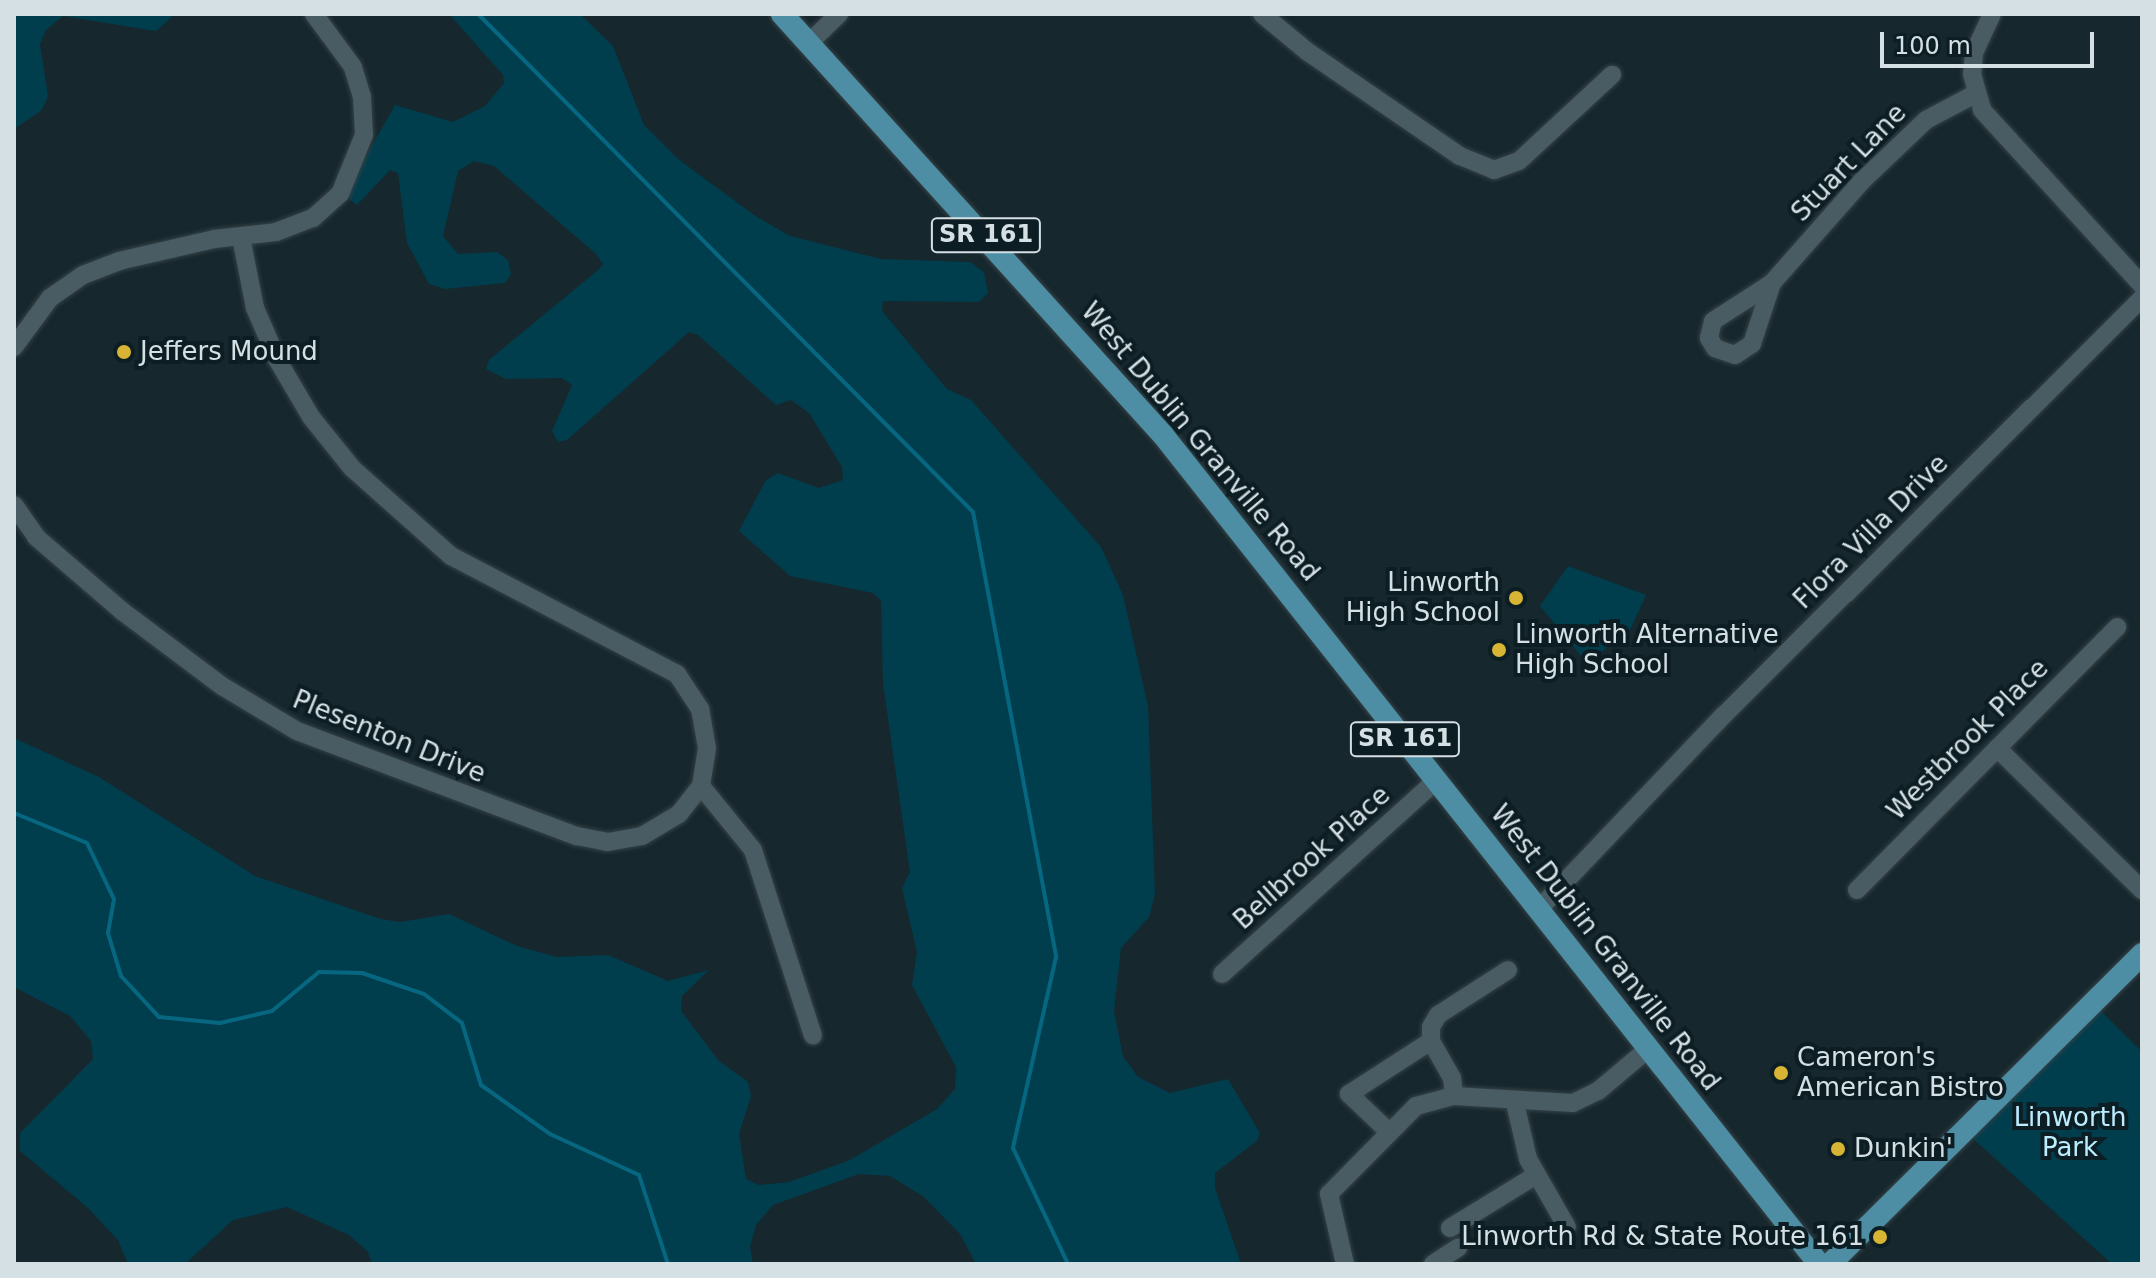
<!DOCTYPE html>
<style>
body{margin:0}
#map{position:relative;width:2156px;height:1278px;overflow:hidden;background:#16272d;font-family:"DejaVu Sans",sans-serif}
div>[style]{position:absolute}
.green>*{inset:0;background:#003e4e}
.stream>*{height:4px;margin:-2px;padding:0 2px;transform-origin:2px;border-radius:2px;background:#076780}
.roads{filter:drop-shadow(0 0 2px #354247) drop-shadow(0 0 2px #354247)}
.minor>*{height:18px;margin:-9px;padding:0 9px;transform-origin:9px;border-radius:9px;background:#495c63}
.major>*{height:22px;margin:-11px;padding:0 11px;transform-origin:11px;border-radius:11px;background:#4d8ea4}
.dots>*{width:22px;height:22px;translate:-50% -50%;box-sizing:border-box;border:4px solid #0c1e24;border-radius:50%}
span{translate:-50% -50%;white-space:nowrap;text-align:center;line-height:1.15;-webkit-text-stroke:8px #0c1e24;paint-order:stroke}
.shield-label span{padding:2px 6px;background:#0c1e24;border:2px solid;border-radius:6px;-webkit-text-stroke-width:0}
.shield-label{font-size:24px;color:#d5e0e4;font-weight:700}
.street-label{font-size:26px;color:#d5e0e4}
.poi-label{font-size:26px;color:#d5e0e4}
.left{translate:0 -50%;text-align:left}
.right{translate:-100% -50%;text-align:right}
.park-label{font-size:26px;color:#bcedff}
.frame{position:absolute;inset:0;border:16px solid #d5e0e4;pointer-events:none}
.scale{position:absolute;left:1880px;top:32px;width:214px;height:36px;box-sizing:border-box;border:4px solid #d5e0e4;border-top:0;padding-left:10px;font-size:24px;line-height:28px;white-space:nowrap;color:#d5e0e4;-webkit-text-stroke:6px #0c1e24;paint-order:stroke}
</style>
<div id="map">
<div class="green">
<div style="clip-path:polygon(14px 14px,175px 14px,156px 31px,63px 16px,46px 30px,40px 44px,48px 96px,42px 110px,14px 129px)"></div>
<div style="clip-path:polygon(449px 14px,580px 14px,613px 46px,644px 125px,678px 159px,754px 215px,790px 236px,881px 259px,970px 262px,984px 272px,988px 293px,979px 302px,883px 301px,882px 311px,947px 389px,971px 400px,1101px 547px,1123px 595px,1148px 706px,1155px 894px,1149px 917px,1121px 948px,1114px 1011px,1123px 1056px,1138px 1077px,1170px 1093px,1228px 1079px,1260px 1133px,1257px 1141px,1215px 1173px,1215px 1188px,1241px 1264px,976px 1264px,960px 1234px,924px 1197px,890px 1176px,859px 1174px,773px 1205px,756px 1225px,750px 1247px,753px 1264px,372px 1264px,368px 1252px,349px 1235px,287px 1207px,233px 1220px,185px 1264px,128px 1264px,118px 1240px,88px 1208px,20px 1151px,20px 1133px,93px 1059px,91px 1041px,70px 1016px,14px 987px,14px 738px,99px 777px,255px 876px,381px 919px,400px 922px,449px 914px,517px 946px,557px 957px,608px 955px,668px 981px,709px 970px,682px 996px,681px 1011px,719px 1061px,748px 1082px,751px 1096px,739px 1134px,746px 1179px,759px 1185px,789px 1182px,850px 1160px,937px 1109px,955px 1089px,956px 1067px,912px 985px,917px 952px,902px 888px,910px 872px,883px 683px,881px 601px,873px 593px,790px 576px,739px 531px,766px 480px,778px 473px,819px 488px,843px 480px,842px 467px,809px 413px,791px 400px,776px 405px,698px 335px,689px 332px,567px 440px,558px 442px,552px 431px,572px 385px,562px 378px,506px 379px,486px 369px,489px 360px,598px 270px,603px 264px,596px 254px,494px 166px,474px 161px,458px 171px,443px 236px,458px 254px,497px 252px,508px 260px,511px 274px,505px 283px,445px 289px,429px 284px,407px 243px,398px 173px,390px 170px,357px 205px,350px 200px,348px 188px,395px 105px,453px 122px,485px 106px,504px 83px,503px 75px)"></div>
<div style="clip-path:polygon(1568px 566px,1646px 595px,1631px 628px,1593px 659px,1581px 656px,1540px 606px)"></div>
<div style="clip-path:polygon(2098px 1008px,2142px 1052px,2142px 1264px,2112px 1264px,1969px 1135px)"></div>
</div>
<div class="stream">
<div style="left:478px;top:14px;width:702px;rotate:45.17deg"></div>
<div style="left:973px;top:512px;width:453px;rotate:79.4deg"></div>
<div style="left:1056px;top:957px;width:196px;rotate:102.7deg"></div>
<div style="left:1013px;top:1148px;width:128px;rotate:64.6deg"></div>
<div style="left:14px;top:813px;width:79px;rotate:22.3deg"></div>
<div style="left:87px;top:843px;width:62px;rotate:64.3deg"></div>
<div style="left:114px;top:899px;width:35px;rotate:100deg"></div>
<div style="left:108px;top:933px;width:45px;rotate:73.2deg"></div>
<div style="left:121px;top:976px;width:56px;rotate:47.2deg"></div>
<div style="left:159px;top:1017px;width:61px;rotate:5.6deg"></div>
<div style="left:220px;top:1023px;width:53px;rotate:-13deg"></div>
<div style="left:272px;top:1011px;width:61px;rotate:-39.7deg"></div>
<div style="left:319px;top:972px;width:43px;rotate:1.3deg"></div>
<div style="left:362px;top:973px;width:65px;rotate:18.7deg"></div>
<div style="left:424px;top:994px;width:48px;rotate:37.3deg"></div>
<div style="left:462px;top:1023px;width:65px;rotate:73deg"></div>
<div style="left:481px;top:1085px;width:85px;rotate:35.4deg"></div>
<div style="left:550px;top:1134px;width:98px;rotate:24.7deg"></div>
<div style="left:639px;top:1175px;width:94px;rotate:72deg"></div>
</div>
<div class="roads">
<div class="minor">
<div style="left:1262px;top:14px;width:60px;rotate:39.6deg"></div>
<div style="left:1308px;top:52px;width:184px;rotate:34.4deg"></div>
<div style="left:1460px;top:156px;width:37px;rotate:22deg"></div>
<div style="left:1494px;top:170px;width:27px;rotate:-20deg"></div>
<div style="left:1519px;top:161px;width:127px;rotate:-42.8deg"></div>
<div style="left:1992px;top:14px;width:43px;rotate:114.8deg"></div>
<div style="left:1974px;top:53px;width:21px;rotate:95deg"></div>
<div style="left:1972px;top:74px;width:37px;rotate:74deg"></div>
<div style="left:1982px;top:110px;width:237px;rotate:47.6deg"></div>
<div style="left:809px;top:43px;width:42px;rotate:-44deg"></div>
<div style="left:1772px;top:283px;width:64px;rotate:108.2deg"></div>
<div style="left:1752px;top:344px;width:20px;rotate:147deg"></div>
<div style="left:1735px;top:355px;width:21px;rotate:-161deg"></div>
<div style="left:1715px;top:348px;width:12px;rotate:-121deg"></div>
<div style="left:1709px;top:338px;width:17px;rotate:-77deg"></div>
<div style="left:1713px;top:321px;width:70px;rotate:-32.8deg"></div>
<div style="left:1772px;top:283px;width:136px;rotate:-48.6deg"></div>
<div style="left:1862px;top:181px;width:88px;rotate:-43.6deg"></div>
<div style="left:1926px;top:120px;width:55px;rotate:-28deg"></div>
<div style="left:14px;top:347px;width:61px;rotate:-53.7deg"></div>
<div style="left:50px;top:298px;width:40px;rotate:-34.9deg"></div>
<div style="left:83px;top:275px;width:39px;rotate:-21deg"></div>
<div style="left:119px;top:261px;width:98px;rotate:-13deg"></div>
<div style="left:214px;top:239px;width:62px;rotate:-6.4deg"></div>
<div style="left:276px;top:232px;width:40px;rotate:-21deg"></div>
<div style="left:313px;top:218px;width:36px;rotate:-42deg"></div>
<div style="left:340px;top:194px;width:64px;rotate:-67.9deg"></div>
<div style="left:364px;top:135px;width:38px;rotate:-93deg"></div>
<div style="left:362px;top:97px;width:31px;rotate:-107deg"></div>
<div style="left:353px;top:67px;width:66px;rotate:-126.3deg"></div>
<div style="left:14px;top:505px;width:39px;rotate:55deg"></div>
<div style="left:36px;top:537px;width:113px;rotate:40.7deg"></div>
<div style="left:122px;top:611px;width:125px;rotate:36.9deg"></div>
<div style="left:222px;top:686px;width:87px;rotate:31deg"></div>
<div style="left:297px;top:731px;width:299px;rotate:20.6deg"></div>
<div style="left:577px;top:836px;width:32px;rotate:11deg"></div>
<div style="left:608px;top:842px;width:35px;rotate:-10deg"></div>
<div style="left:642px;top:836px;width:43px;rotate:-30.7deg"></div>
<div style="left:679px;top:814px;width:36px;rotate:-52deg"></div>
<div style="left:701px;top:786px;width:38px;rotate:-81deg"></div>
<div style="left:707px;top:748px;width:40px;rotate:-100deg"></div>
<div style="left:700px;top:709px;width:42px;rotate:-123.3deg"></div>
<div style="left:677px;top:674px;width:255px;rotate:-152.4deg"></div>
<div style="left:451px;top:556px;width:132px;rotate:-138.4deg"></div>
<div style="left:352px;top:468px;width:65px;rotate:-128.8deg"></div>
<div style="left:311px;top:417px;width:67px;rotate:-120.4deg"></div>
<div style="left:277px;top:359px;width:56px;rotate:-113.3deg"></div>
<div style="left:255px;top:308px;width:72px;rotate:-101.2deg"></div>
<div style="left:1997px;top:748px;width:203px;rotate:44.4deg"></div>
<div style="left:701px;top:786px;width:82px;rotate:50.9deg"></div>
<div style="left:753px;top:850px;width:195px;rotate:72.1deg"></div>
<div style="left:1857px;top:890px;width:370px;rotate:-45.3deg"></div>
<div style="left:1539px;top:909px;width:268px;rotate:-46.4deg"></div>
<div style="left:1724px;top:715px;width:590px;rotate:-44.93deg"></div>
<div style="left:1222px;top:974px;width:290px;rotate:-42.1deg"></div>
<div style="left:1454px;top:1096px;width:18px;rotate:-96deg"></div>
<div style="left:1452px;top:1078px;width:43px;rotate:-119.6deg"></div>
<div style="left:1431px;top:1041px;width:14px;rotate:-90deg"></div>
<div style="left:1431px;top:1027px;width:14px;rotate:-60deg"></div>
<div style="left:1438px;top:1015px;width:83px;rotate:-32.7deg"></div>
<div style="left:1515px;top:1103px;width:57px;rotate:76.9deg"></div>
<div style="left:1528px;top:1159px;width:78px;rotate:60.2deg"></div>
<div style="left:1388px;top:1131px;width:54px;rotate:-136.5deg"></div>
<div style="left:1349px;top:1094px;width:98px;rotate:-32.9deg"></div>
<div style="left:1450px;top:1228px;width:101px;rotate:-31.6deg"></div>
<div style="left:1345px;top:1264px;width:72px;rotate:-102.9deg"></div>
<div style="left:1329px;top:1194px;width:124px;rotate:-45.3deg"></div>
<div style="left:1416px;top:1106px;width:39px;rotate:-15deg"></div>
<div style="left:1454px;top:1096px;width:119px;rotate:3.4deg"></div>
<div style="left:1573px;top:1103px;width:28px;rotate:-26deg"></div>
<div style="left:1598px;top:1091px;width:65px;rotate:-40deg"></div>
<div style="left:1433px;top:1264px;width:30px;rotate:-33deg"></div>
</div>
<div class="major">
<div style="left:782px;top:14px;width:568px;rotate:47.86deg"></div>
<div style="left:1163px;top:435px;width:1057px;rotate:51.64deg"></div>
<div style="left:1830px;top:1264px;width:440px;rotate:-44.8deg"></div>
</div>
</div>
<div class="dots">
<div style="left:124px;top:352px;background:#d7b434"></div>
<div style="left:1516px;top:598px;background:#d7b434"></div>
<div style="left:1499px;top:650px;background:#d7b434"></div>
<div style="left:1781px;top:1073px;background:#d7b434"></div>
<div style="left:1838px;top:1149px;background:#d7b434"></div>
<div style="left:1880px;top:1237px;background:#d7b434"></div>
</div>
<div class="shield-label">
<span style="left:986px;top:235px">SR 161</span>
<span style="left:1405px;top:739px">SR 161</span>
</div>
<div class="street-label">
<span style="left:1849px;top:163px;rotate:-46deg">Stuart Lane</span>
<span style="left:1200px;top:442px;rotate:50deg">West Dublin Granville Road</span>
<span style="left:1871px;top:532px;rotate:-45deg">Flora Villa Drive</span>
<span style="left:389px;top:737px;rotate:22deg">Plesenton Drive</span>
<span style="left:1968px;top:740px;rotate:-45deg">Westbrook Place</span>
<span style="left:1312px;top:858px;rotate:-42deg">Bellbrook Place</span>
<span style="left:1605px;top:948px;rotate:52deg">West Dublin Granville Road</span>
</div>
<div class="poi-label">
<span class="left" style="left:140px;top:352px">Jeffers Mound</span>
<span class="right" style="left:1500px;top:598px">Linworth<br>High School</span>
<span class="left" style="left:1515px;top:650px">Linworth Alternative<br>High School</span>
<span class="left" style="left:1797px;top:1073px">Cameron's<br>American Bistro</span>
<span class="left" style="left:1854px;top:1149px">Dunkin'</span>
<span class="right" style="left:1864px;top:1237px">Linworth Rd &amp; State Route 161</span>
</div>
<div class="park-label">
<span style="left:2070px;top:1133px">Linworth<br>Park</span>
</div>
<div class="frame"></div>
<div class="scale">100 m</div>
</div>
